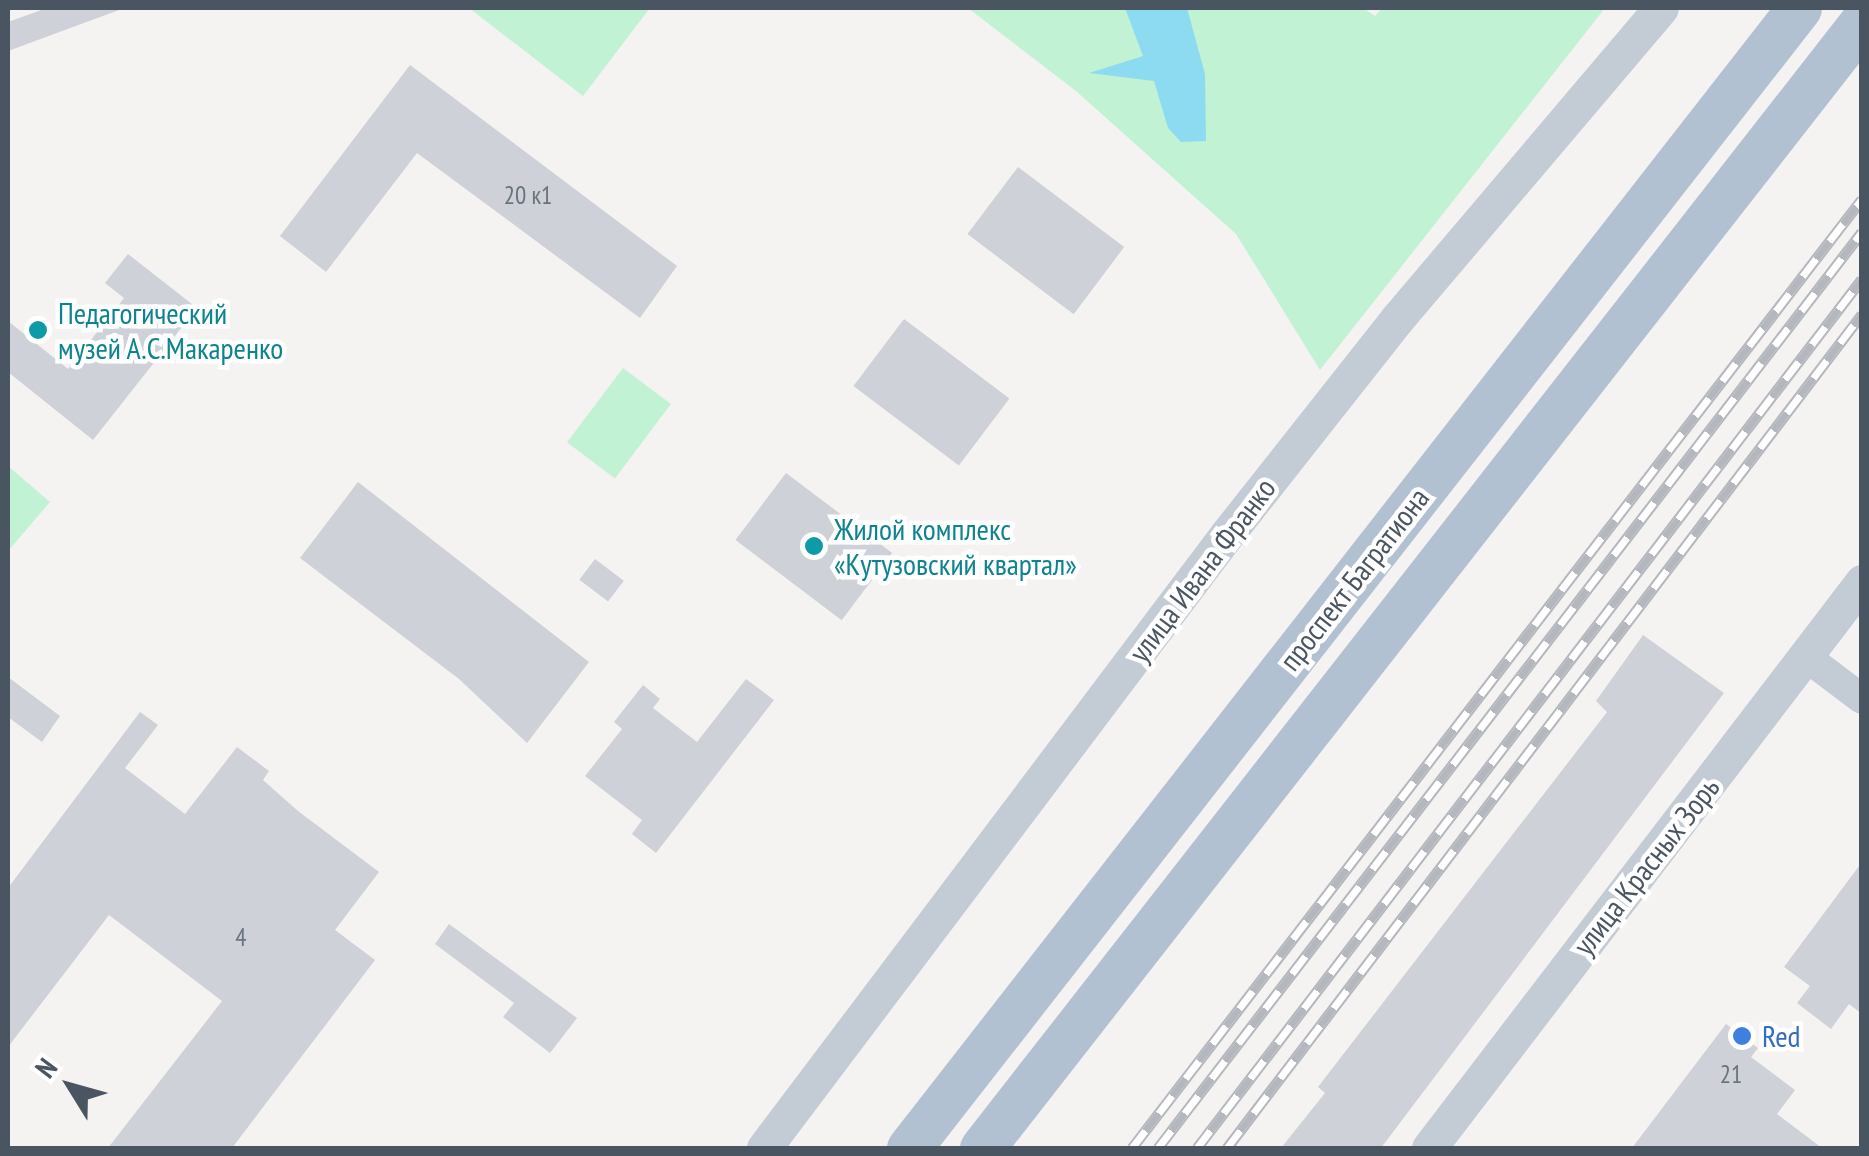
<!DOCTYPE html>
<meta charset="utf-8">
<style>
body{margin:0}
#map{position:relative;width:1869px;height:1156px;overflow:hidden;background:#f5f2f2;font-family:"PT Sans Narrow",sans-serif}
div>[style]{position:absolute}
.green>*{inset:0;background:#c1f2d4;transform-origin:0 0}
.water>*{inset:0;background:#8ddbf0}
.building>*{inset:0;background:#ced1d7;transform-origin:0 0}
.minor>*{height:30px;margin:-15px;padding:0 15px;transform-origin:15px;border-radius:15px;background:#c3ccd4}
.tertiary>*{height:35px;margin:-17.5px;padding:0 17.5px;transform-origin:17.5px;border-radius:17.5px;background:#c3ccd4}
.primary>*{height:45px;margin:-22.5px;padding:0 22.5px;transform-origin:22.5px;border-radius:22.5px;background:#b2c1d1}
.rail>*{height:11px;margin-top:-5.5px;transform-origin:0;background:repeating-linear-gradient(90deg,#fff 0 22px,#b4b7bd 0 44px);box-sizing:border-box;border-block:2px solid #b4b7bd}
.dots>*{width:28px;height:28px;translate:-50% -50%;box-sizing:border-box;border:5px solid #fff;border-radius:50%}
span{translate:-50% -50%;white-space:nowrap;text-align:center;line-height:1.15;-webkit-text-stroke:9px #fff;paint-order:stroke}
.number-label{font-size:25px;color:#6a747e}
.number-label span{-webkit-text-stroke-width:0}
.culture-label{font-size:30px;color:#0d838f}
.left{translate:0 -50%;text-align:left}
.street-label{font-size:30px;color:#495561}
.shop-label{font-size:30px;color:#366cbe}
.frame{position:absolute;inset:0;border:10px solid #495561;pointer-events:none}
.north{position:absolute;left:20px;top:1036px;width:100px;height:100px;-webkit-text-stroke:8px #fff;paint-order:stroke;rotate:307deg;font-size:28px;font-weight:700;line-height:40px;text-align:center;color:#495561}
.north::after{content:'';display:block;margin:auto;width:35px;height:45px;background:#495561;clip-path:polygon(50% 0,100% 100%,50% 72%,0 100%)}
</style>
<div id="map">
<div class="green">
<div style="clip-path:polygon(469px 8px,650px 8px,583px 96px)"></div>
<div style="clip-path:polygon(968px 8px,1363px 8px,1375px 16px,1382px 8px,1605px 8px,1320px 370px,1236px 234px,1076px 91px)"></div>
<div style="left:623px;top:368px;width:60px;height:93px;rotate:37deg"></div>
<div style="clip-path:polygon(8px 466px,50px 502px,8px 551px)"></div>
</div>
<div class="water">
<div style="clip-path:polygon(1125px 8px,1187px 8px,1205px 74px,1206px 141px,1181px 142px,1168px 128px,1154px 81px,1089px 73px,1143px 56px)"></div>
</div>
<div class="building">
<div style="clip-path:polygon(47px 8px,118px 8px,119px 10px,8px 51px,8px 22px)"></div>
<div style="clip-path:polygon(410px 65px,677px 266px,640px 318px,417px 153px,326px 272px,280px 236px)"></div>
<div style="left:1018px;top:167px;width:133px;height:84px;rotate:37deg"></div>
<div style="clip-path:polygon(128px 254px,197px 308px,93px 440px,8px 372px,8px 321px,68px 369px,124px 298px,105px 283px)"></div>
<div style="left:904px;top:319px;width:132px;height:84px;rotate:37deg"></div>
<div style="left:786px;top:473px;width:133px;height:84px;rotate:37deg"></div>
<div style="clip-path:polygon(358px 482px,589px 662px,527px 743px,459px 679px,300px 558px)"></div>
<div style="left:595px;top:559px;width:36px;height:26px;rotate:37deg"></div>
<div style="clip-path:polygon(1643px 635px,1724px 693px,1381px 1148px,1281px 1148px,1325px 1093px,1318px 1087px,1607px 712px,1596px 701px)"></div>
<div style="clip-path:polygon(8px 677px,60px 716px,42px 742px,8px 717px)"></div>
<div style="clip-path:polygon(746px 679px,774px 700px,656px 853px,632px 834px,642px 820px,585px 776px,622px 729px,614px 722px,643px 685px,660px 699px,653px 708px,697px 742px)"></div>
<div style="clip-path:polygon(140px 712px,158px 725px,125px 768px,185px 814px,237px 747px,269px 771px,263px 780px,298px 811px,379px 872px,335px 930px,375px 960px,232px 1148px,108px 1148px,222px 1001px,109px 915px,8px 1047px,8px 888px)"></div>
<div style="clip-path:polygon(1862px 862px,1862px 1014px,1849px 1004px,1831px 1029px,1797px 1003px,1810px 986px,1784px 967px)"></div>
<div style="clip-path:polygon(449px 924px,577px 1018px,550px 1053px,503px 1017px,514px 1003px,435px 944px)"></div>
<div style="clip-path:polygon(1726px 1024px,1758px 1048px,1751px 1057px,1795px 1090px,1777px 1114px,1822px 1148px,1632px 1148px)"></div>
</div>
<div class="minor">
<div style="left:1805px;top:656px;width:71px;rotate:37deg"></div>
</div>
<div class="tertiary">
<div style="left:764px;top:1148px;width:770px;rotate:-52.97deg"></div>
<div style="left:1228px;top:533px;width:273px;rotate:-51.7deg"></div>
<div style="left:1397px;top:319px;width:408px;rotate:-49.7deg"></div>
<div style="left:1429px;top:1148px;width:713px;rotate:-52.58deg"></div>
</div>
<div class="primary">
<div style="left:909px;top:1148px;width:1446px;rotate:-52.02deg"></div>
<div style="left:982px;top:1148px;width:1429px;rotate:-51.99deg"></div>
</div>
<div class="rail">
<div style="left:1132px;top:1148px;width:1197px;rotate:-52.43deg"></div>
<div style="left:1158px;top:1148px;width:1155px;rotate:-52.46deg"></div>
<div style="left:1197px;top:1148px;width:1094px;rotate:-52.58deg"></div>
<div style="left:1227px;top:1148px;width:1048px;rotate:-52.71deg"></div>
</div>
<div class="dots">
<div style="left:38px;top:330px;background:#0f9aa8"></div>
<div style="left:814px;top:546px;background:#0f9aa8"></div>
<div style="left:1742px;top:1036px;background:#3f7fe0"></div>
</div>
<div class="number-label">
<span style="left:528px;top:195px">20 к1</span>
<span style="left:241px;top:937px">4</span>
<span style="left:1731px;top:1074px">21</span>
</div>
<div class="culture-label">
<span class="left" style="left:58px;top:330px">Педагогический<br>музей А.С.Макаренко</span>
<span class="left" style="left:834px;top:546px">Жилой комплекс<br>«Кутузовский квартал»</span>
</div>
<div class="street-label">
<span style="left:1202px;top:570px;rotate:-53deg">улица Ивана Франко</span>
<span style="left:1354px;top:579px;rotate:-52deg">проспект Багратиона</span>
<span style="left:1646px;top:866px;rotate:-52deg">улица Красных Зорь</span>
</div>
<div class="shop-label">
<span class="left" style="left:1762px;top:1036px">Red</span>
</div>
<div class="frame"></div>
<div class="north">N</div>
</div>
